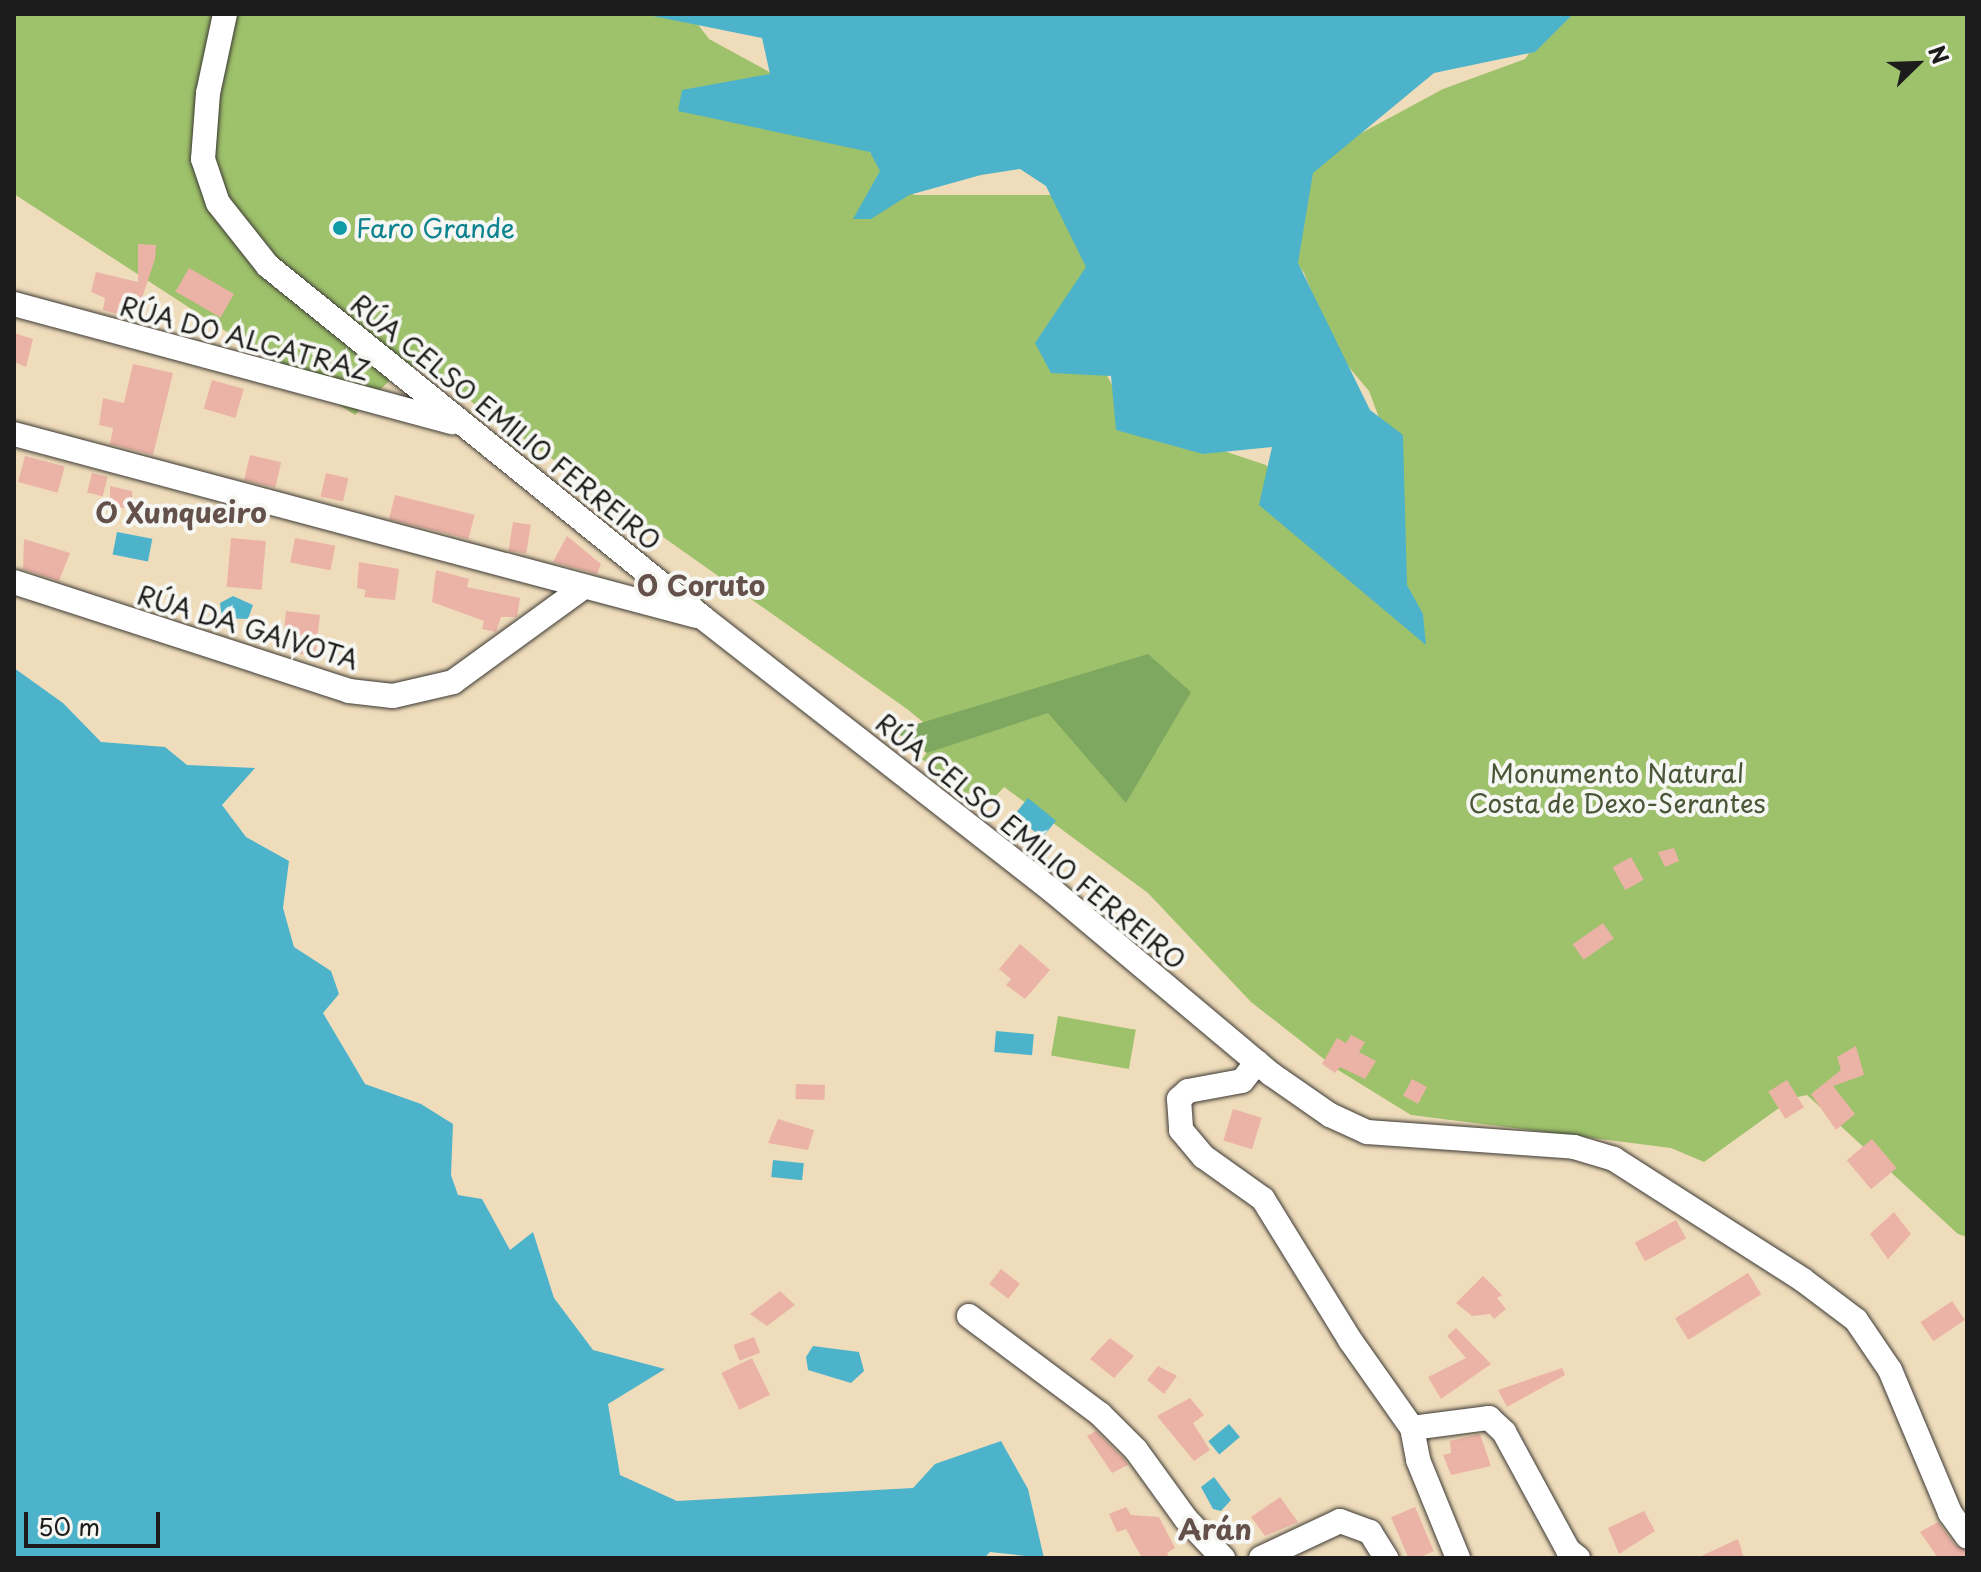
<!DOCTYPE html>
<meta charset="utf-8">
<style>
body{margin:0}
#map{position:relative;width:1981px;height:1572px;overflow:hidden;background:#efdcbb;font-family:"Playpen Sans",sans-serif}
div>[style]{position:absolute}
.green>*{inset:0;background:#9ec16b;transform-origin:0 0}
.forest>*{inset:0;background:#7ea75f}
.water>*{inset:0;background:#4db3cb;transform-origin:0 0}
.building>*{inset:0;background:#ebb3a6;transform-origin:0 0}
.roads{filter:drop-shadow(0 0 2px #3c3934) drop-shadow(0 0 2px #3c3934)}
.minor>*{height:24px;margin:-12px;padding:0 12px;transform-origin:12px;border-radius:12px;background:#fff}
.dots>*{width:22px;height:22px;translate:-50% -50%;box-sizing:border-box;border:4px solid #f6f6f2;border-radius:50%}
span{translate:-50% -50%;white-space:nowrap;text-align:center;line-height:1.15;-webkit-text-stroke:8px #f6f6f2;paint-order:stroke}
.culture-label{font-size:26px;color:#0d838f}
.left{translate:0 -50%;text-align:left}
.street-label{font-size:26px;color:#1c1c1c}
.park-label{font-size:26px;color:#4a5638}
.neighbourhood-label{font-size:28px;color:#64514c;font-weight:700}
.frame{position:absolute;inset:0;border:16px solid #1c1c1c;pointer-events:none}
.north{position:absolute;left:1877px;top:24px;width:80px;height:80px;-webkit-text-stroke:6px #f6f6f2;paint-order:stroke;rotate:67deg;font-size:22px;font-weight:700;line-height:32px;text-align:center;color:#1c1c1c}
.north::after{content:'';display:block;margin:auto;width:28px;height:36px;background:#1c1c1c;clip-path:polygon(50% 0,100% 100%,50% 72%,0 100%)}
.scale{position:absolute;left:24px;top:1512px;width:136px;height:36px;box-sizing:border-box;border:4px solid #1c1c1c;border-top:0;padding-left:10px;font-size:24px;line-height:28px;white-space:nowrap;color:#1c1c1c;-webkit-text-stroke:6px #f6f6f2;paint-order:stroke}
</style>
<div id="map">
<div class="green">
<div style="clip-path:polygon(14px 14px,690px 14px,709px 39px,808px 93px,914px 195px,1059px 195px,1097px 276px,1097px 356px,1130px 420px,1266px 465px,1308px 514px,1396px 463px,1369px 391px,1337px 353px,1304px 273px,1261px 215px,1354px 137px,1443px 89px,1525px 59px,1557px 14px,1967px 14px,1967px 1237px,1958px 1234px,1807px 1095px,1793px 1098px,1704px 1162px,1671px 1148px,1411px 1115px,1338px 1070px,1251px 1002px,1148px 893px,1004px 787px,984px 809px,922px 759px,940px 736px,907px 709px,422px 367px,402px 368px,355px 415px,14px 194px)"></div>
<div style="left:1058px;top:1016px;width:79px;height:40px;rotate:10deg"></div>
</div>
<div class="forest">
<div style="clip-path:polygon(1148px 654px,1191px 692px,1126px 803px,1048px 713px,927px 753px,894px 731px)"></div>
</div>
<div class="water">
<div style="clip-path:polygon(643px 14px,1573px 14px,1535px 52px,1434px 73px,1313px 173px,1298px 263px,1370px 410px,1403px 435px,1407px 585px,1423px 614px,1426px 645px,1259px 505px,1272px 447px,1203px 454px,1116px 430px,1111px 376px,1051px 373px,1035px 343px,1086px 267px,1046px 186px,1020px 169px,981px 175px,909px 195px,871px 219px,853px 219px,880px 171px,870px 152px,678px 111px,682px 90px,770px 74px,762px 38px)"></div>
<div style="left:117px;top:532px;width:36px;height:23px;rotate:11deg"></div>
<div style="clip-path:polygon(233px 596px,253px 605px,248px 619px,222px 618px,220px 603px)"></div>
<div style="clip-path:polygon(14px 668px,63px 703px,101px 742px,165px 747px,187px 765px,255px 768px,222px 805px,246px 837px,289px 861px,283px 908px,294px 947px,331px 971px,339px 994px,323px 1013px,365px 1084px,421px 1104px,453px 1124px,451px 1175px,458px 1195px,482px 1199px,510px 1250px,533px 1232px,554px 1298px,593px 1350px,665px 1369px,608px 1404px,620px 1475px,677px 1501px,913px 1488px,935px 1464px,1001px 1441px,1028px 1489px,1044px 1558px,990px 1552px,984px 1558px,14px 1558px)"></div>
<div style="left:1028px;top:798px;width:36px;height:22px;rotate:39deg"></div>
<div style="left:996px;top:1031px;width:38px;height:21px;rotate:5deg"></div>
<div style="left:773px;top:1160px;width:31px;height:17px;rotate:6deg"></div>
<div style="clip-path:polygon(813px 1346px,859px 1352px,864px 1371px,851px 1383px,808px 1370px,806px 1357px)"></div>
<div style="left:1229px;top:1424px;width:17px;height:27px;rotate:50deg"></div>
<div style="clip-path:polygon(1214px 1477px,1231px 1500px,1221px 1511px,1213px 1509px,1201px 1487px)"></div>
</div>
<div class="building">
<div style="clip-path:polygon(138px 244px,156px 245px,155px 259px,135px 319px,103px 310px,105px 298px,91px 292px,96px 272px,138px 282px)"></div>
<div style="left:189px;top:268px;width:52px;height:27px;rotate:30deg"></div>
<div style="clip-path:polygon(14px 333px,33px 339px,26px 367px,14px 362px)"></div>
<div style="clip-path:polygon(133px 364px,173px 373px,153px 455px,110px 444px,113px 428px,99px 425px,103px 398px,124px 403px)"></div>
<div style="left:212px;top:380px;width:33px;height:30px;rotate:16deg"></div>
<div style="left:250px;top:455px;width:32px;height:26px;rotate:13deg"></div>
<div style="left:25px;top:456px;width:41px;height:27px;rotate:15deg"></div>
<div style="left:92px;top:473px;width:16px;height:20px;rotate:14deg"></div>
<div style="left:326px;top:473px;width:23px;height:24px;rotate:13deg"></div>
<div style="clip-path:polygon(110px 486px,132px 491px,133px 510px,110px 505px)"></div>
<div style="left:395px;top:495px;width:82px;height:25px;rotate:14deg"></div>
<div style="left:513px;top:522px;width:18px;height:29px;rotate:9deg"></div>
<div style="clip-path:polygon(567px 536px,601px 564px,597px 574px,553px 562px)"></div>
<div style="left:231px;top:538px;width:35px;height:49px;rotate:5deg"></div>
<div style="left:295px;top:538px;width:41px;height:25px;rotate:11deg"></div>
<div style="clip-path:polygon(24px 539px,70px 553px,59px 581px,23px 569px)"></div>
<div style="clip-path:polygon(359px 562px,399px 569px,395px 600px,364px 597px,366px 590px,357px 588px)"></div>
<div style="clip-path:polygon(436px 570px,469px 579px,467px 587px,520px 598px,517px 617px,501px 617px,496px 632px,482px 629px,484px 621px,432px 602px)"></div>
<div style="clip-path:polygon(286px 611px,320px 615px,315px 656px,299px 654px,300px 645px,283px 643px)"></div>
<div style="clip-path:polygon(1674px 848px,1679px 861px,1665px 867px,1658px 852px)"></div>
<div style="left:1631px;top:857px;width:26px;height:21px;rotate:61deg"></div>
<div style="left:1603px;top:923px;width:19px;height:37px;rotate:55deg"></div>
<div style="clip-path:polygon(1020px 944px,1050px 970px,1025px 999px,1006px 985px,1011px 979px,999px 969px)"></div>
<div style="clip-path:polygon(1351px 1035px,1365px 1042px,1359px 1052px,1376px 1061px,1365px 1079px,1340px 1067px,1335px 1073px,1322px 1064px,1337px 1038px,1346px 1043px)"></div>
<div style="clip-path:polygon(1856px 1046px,1864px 1075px,1833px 1086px,1855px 1114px,1836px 1130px,1811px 1094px,1841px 1070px,1837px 1057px)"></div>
<div style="left:1412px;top:1079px;width:17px;height:19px;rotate:28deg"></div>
<div style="left:1787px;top:1080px;width:32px;height:22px;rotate:58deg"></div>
<div style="left:796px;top:1084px;width:29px;height:15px;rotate:2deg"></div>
<div style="left:1233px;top:1109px;width:30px;height:33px;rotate:17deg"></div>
<div style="clip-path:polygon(778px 1119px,814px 1130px,808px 1150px,768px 1143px)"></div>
<div style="left:1872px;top:1139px;width:38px;height:33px;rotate:50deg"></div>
<div style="clip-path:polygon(1894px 1212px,1911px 1234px,1888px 1259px,1870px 1234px)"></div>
<div style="left:1676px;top:1220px;width:21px;height:47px;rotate:61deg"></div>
<div style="left:1001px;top:1269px;width:24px;height:19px;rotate:38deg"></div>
<div style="left:1748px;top:1273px;width:25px;height:86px;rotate:58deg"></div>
<div style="clip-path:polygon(1483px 1276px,1502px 1295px,1497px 1298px,1506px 1309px,1494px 1319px,1490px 1314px,1472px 1316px,1456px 1303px)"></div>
<div style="clip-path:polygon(780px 1291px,795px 1305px,767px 1326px,750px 1314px)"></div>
<div style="left:1952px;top:1301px;width:23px;height:38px;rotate:56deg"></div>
<div style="clip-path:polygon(1456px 1328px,1491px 1364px,1441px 1399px,1428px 1377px,1466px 1358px,1447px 1336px)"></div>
<div style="left:754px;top:1337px;width:17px;height:22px;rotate:69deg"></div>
<div style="clip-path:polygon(1110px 1338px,1134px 1356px,1114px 1378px,1090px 1359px)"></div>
<div style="left:752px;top:1358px;width:41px;height:34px;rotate:64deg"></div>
<div style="clip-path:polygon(1158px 1366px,1177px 1376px,1164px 1394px,1147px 1380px)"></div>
<div style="clip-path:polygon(1562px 1368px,1565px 1375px,1507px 1407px,1498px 1390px)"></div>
<div style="clip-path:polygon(1190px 1398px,1204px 1415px,1193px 1423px,1210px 1450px,1194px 1461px,1157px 1416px)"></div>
<div style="clip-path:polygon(1096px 1431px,1125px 1460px,1128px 1465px,1112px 1473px,1087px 1436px)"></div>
<div style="clip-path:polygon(1480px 1434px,1491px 1466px,1451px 1475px,1443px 1455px,1451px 1453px,1450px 1441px)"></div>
<div style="clip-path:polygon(1280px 1497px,1298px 1522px,1265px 1536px,1251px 1517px)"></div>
<div style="clip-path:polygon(1126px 1507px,1131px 1515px,1159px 1517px,1175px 1548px,1167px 1553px,1170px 1558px,1142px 1558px,1126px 1529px,1117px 1532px,1109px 1514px)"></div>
<div style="left:1415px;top:1507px;width:48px;height:26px;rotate:67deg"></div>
<div style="clip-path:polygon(1644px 1511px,1655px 1531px,1619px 1554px,1608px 1528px)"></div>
<div style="clip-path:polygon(1938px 1522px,1955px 1545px,1967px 1551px,1967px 1558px,1938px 1558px,1920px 1532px)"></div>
<div style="clip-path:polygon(1738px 1539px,1744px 1558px,1697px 1558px)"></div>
</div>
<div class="roads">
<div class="minor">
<div style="left:225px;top:14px;width:81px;rotate:102.1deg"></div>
<div style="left:208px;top:93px;width:66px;rotate:94.3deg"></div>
<div style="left:203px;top:159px;width:46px;rotate:71.2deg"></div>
<div style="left:218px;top:203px;width:80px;rotate:51.6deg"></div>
<div style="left:268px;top:266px;width:558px;rotate:38.96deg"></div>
<div style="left:702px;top:617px;width:447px;rotate:38deg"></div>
<div style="left:1054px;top:892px;width:283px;rotate:40deg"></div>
<div style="left:1271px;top:1074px;width:72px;rotate:34.8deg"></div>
<div style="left:1330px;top:1115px;width:41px;rotate:24.7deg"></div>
<div style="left:1367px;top:1132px;width:208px;rotate:4.1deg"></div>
<div style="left:1574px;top:1147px;width:42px;rotate:16.7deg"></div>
<div style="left:1614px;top:1159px;width:224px;rotate:32.6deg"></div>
<div style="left:1803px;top:1280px;width:66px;rotate:37deg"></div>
<div style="left:1856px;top:1320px;width:60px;rotate:55.8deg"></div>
<div style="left:1890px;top:1370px;width:155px;rotate:67.2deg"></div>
<div style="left:1950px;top:1513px;width:29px;rotate:54deg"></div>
<div style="left:14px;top:304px;width:454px;rotate:15.1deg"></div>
<div style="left:14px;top:434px;width:706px;rotate:14.94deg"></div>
<div style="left:14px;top:582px;width:352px;rotate:18deg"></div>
<div style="left:349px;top:691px;width:44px;rotate:6.5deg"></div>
<div style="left:393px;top:696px;width:62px;rotate:-13.1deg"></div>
<div style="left:453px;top:682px;width:158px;rotate:-36deg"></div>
<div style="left:1257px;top:1062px;width:24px;rotate:128deg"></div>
<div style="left:1242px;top:1081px;width:55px;rotate:169.5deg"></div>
<div style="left:1188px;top:1091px;width:12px;rotate:138deg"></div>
<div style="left:1179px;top:1099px;width:31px;rotate:86deg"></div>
<div style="left:1181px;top:1130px;width:35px;rotate:50deg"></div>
<div style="left:1204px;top:1157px;width:72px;rotate:35.4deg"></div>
<div style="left:1263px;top:1199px;width:166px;rotate:58.3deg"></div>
<div style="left:1350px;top:1340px;width:108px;rotate:54.8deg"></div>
<div style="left:1412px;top:1428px;width:33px;rotate:79deg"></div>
<div style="left:1418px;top:1460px;width:106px;rotate:67.8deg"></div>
<div style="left:969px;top:1316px;width:164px;rotate:36.8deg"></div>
<div style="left:1100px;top:1414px;width:51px;rotate:45deg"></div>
<div style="left:1136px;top:1450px;width:85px;rotate:54.1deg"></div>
<div style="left:1186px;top:1519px;width:54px;rotate:46.5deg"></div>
<div style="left:1412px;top:1428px;width:78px;rotate:-7.4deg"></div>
<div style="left:1489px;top:1418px;width:21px;rotate:43deg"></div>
<div style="left:1504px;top:1432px;width:134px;rotate:61.5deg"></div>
<div style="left:1568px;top:1550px;width:13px;rotate:39deg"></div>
<div style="left:1261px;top:1558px;width:87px;rotate:-25.1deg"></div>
<div style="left:1340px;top:1521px;width:32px;rotate:20deg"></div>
<div style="left:1370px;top:1532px;width:31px;rotate:58deg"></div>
</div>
</div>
<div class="dots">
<div style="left:340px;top:228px;background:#0f9aa8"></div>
</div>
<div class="culture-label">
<span class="left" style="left:356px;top:228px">Faro Grande</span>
</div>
<div class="street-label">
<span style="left:245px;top:338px;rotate:15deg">RÚA DO ALCATRAZ</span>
<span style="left:506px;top:422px;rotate:39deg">RÚA CELSO EMILIO FERREIRO</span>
<span style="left:248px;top:627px;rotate:17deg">RÚA DA GAIVOTA</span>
<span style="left:1031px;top:841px;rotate:39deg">RÚA CELSO EMILIO FERREIRO</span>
</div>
<div class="park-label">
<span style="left:1617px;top:788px">Monumento Natural<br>Costa de Dexo-Serantes</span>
</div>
<div class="neighbourhood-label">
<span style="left:181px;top:512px">O Xunqueiro</span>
<span style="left:701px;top:585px">O Coruto</span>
<span style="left:1215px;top:1529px">Arán</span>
</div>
<div class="frame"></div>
<div class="north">N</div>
<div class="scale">50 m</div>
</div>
